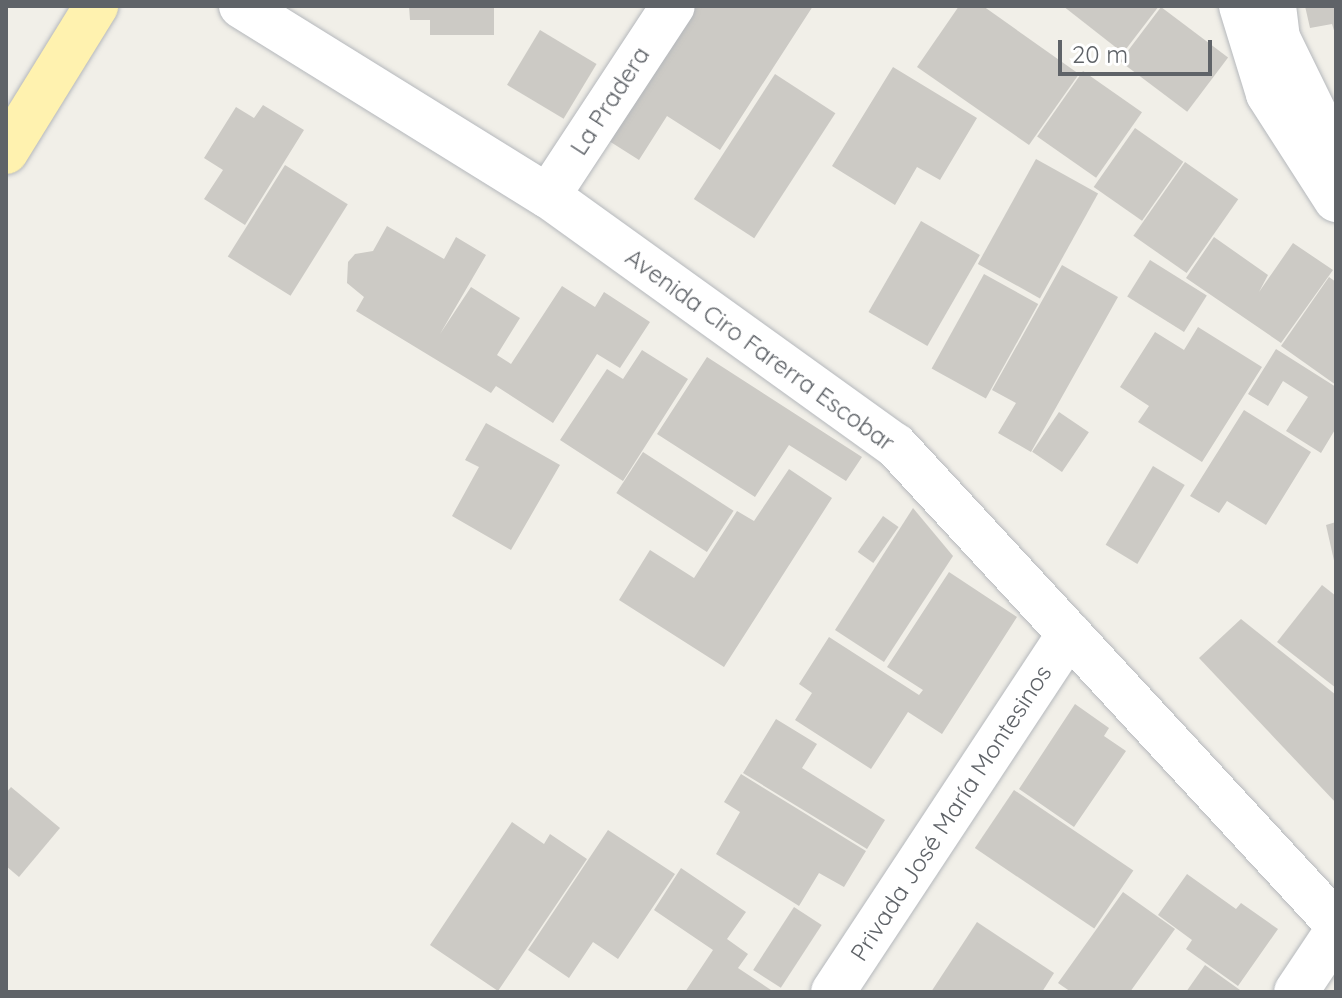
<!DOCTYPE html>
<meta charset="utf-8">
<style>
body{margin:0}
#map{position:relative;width:1342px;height:998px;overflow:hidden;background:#f1efe8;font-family:Quicksand,sans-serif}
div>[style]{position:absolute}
.building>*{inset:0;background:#cccac5;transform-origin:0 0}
.roads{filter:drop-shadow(0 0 2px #b5b8bc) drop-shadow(0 0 2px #b5b8bc)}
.minor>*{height:44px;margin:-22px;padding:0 22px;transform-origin:22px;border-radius:22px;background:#fff}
.tertiary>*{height:44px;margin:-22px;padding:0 22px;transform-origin:22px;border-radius:22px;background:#fff}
.primary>*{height:44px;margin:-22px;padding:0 22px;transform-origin:22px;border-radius:22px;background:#fff2af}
span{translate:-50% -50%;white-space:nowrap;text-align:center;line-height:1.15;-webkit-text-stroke:6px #fff;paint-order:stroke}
.street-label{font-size:24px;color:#5f6368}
.frame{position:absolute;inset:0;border:8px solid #5f6368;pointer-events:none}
.scale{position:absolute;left:1058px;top:40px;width:154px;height:36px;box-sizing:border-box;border:4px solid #5f6368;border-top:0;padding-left:10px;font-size:24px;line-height:28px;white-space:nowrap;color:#5f6368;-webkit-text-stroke:6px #fff;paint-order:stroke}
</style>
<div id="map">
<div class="building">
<div style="clip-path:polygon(409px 6px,494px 6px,494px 35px,430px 35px,430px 20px,410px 20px)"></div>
<div style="clip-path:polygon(679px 6px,813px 6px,720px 150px,667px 116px,639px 160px,598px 134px)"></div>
<div style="clip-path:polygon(959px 6px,983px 6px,1079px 74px,1029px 145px,917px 67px)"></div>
<div style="clip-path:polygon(1063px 6px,1159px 6px,1123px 53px)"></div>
<div style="clip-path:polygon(1305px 6px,1336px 6px,1336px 37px,1332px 24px,1310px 28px)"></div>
<div style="left:1161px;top:7px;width:84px;height:68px;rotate:37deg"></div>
<div style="left:540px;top:30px;width:66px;height:64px;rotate:31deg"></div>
<div style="clip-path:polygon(893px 67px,977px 118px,940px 180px,917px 167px,895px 205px,832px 166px)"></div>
<div style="left:1083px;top:71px;width:72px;height:80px;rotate:35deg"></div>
<div style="left:775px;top:74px;width:72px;height:149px;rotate:33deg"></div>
<div style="clip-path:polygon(263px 105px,304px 130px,245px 225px,204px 199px,223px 170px,204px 158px,236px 107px,254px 118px)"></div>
<div style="left:1135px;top:128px;width:59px;height:72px;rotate:35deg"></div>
<div style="left:1036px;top:159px;width:71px;height:120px;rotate:29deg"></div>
<div style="left:1185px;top:162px;width:65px;height:90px;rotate:35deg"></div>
<div style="left:285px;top:165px;width:74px;height:108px;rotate:32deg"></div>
<div style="left:921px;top:221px;width:68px;height:105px;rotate:30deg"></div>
<div style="clip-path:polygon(387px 226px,444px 259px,456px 237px,486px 255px,440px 334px,471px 287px,520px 318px,497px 355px,511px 364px,562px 286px,595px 307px,604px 292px,650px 322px,620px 368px,597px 354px,553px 423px,496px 386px,491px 393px,356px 311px,364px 297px,347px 283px,348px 262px,355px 254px,373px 251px)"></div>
<div style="clip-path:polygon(1214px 237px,1268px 275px,1259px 292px,1293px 243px,1333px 270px,1281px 343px,1186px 278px)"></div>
<div style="left:1150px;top:260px;width:67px;height:43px;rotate:32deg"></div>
<div style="clip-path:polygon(1062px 265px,1118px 297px,1031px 452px,998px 433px,1016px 403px,992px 390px)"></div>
<div style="left:984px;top:274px;width:62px;height:108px;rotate:29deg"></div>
<div style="clip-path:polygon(1329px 277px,1336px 282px,1336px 385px,1281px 346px)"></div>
<div style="clip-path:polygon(1198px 327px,1262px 367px,1202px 462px,1138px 422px,1149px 406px,1120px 387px,1155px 332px,1184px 350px)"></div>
<div style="clip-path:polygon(1276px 349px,1336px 387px,1336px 428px,1321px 453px,1286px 431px,1308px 397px,1283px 381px,1268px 406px,1248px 394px)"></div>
<div style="clip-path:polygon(642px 350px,688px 379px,623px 481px,560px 440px,607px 369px,623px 379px)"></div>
<div style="clip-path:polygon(707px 357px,862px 457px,846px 481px,789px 445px,755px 497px,657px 434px)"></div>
<div style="clip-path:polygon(1244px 410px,1311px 452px,1266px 525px,1227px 501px,1219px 513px,1190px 496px)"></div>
<div style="left:1059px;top:412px;width:36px;height:48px;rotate:34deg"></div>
<div style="clip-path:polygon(486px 423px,560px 465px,511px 550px,452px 516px,479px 467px,465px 460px)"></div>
<div style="left:643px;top:452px;width:108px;height:49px;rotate:33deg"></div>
<div style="left:1153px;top:466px;width:37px;height:92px;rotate:31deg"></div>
<div style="clip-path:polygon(789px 469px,832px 498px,724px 667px,619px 600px,650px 550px,694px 578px,737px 511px,754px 521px)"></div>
<div style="clip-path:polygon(913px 508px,953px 556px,884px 662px,835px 630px)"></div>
<div style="left:883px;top:516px;width:19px;height:44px;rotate:35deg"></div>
<div style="clip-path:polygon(1336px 522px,1336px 565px,1335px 565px,1326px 525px)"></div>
<div style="clip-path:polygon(949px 572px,1017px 617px,942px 734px,908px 712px,871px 769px,795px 720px,812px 693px,799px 684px,829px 637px,919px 695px,923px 690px,887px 667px)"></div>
<div style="clip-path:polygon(1322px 585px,1336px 596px,1336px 688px,1277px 642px)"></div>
<div style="clip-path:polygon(1241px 619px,1336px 695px,1336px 803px,1199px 658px)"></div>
<div style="clip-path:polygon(1075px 704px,1109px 728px,1104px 736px,1126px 751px,1074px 827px,1019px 789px)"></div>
<div style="clip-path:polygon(776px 719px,817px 744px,802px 768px,885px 820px,867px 849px,743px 773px)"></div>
<div style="clip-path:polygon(741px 774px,866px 851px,844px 887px,819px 873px,799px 906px,716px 854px,740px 812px,724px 802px)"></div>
<div style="clip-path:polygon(11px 787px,60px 828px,19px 877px,6px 866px,6px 793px)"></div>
<div style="left:1014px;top:790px;width:144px;height:70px;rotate:34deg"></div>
<div style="clip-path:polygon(512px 822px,544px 844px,550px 834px,587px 859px,498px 991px,430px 945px)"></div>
<div style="clip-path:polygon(608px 830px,675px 874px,618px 959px,593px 942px,569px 978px,528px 950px)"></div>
<div style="clip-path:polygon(681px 868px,746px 912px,727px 939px,748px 954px,738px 968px,774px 992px,685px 992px,713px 950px,654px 910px)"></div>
<div style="clip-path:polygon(1187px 874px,1236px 909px,1241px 903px,1278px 929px,1238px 986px,1186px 949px,1192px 940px,1158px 915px)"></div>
<div style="clip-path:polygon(1123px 892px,1175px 929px,1130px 992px,1071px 992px,1058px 983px)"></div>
<div style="left:794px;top:907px;width:33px;height:75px;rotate:33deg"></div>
<div style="clip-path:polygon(977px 922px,1054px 973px,1042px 992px,931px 992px)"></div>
<div style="clip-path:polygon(1205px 965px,1240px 990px,1238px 992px,1186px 992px)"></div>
</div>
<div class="roads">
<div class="minor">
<div style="left:1241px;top:6px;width:92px;rotate:72.9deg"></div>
<div style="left:1268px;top:94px;width:126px;rotate:57.3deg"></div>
<div style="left:1274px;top:6px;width:32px;rotate:83deg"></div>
<div style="left:1278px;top:38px;width:114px;rotate:63.9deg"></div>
<div style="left:548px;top:196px;width:227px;rotate:-56.7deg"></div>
<div style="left:833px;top:992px;width:429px;rotate:-56.6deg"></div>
<div style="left:1296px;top:992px;width:72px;rotate:-56.3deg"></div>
</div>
<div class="tertiary">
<div style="left:241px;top:6px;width:361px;rotate:31.8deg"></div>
<div style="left:548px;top:196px;width:427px;rotate:35.7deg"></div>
<div style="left:895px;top:445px;width:650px;rotate:47.31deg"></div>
</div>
<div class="primary">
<div style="left:6px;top:152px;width:172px;rotate:-58.3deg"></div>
</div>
</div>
<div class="street-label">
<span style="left:610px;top:101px;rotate:-57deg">La Pradera</span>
<span style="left:760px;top:350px;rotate:36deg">Avenida Ciro Farerra Escobar</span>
<span style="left:951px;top:813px;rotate:-57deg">Privada José María Montesinos</span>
</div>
<div class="frame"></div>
<div class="scale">20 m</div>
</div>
